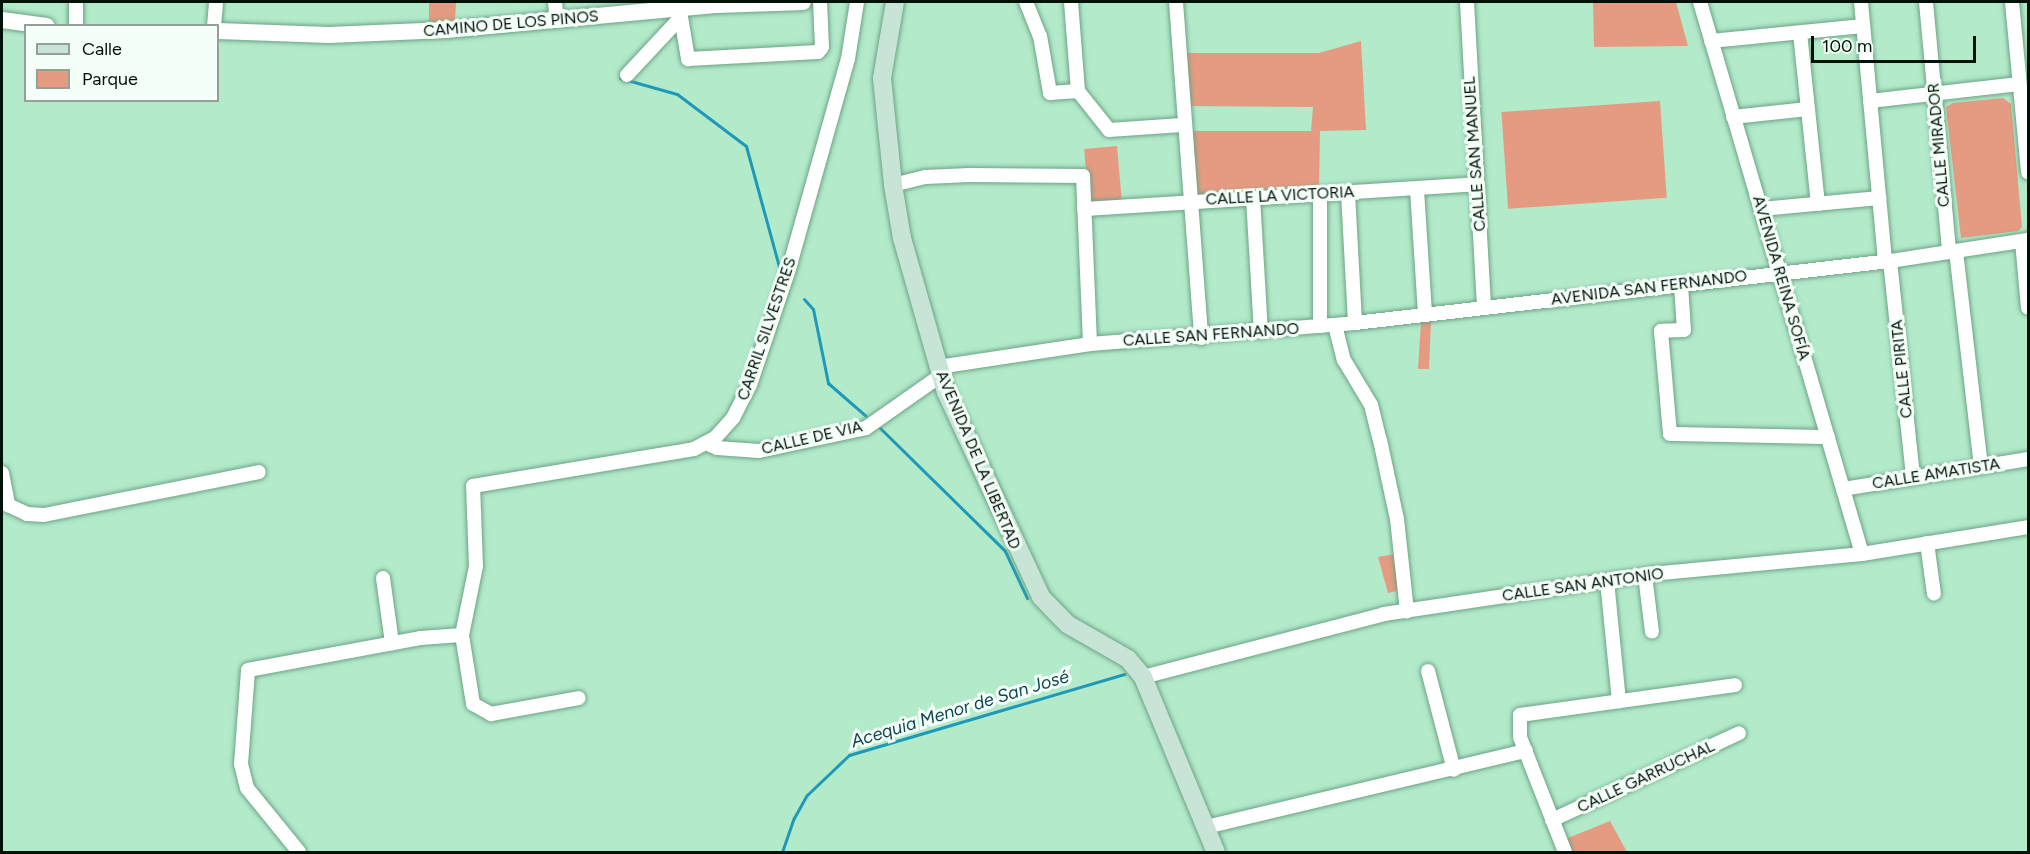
<!DOCTYPE html>
<meta charset="utf-8">
<style>
body{margin:0}
#map{position:relative;width:2030px;height:854px;overflow:hidden;background:#b2eaca;font-family:Figtree,sans-serif}
div>[style]{position:absolute}
.green>*{inset:0;background:#e59b82;transform-origin:0 0}
.stream>*{height:3px;margin:-1.5px;padding:0 1.5px;transform-origin:1.5px;border-radius:1.5px;background:#1f99b7}
.roads{filter:drop-shadow(0 0 2px #6ea386) drop-shadow(0 0 2px #6ea386)}
.minor>*{height:14px;margin:-7px;padding:0 7px;transform-origin:7px;border-radius:7px;background:#fff}
.tertiary>*{height:16px;margin:-8px;padding:0 8px;transform-origin:8px;border-radius:8px;background:#fff}
.secondary>*{height:18px;margin:-9px;padding:0 9px;transform-origin:9px;border-radius:9px;background:#c7e4d6}
span{translate:-50% -50%;white-space:nowrap;text-align:center;line-height:1.15;-webkit-text-stroke:6px #f4fff8;paint-order:stroke}
.street-label{font-size:16px;color:#001208}
.water-label{font-size:18px;color:#144552;font-style:italic}
.frame{position:absolute;inset:0;border:3px solid #001208;pointer-events:none}
.legend{position:absolute;left:24px;top:24px;width:195px;height:78px;box-sizing:border-box;background:#f4fff8;border:2px solid #92a098;margin:0;padding:8px 10px;list-style:none;font-size:18px;color:#001208}
.legend li{display:flex;align-items:center;gap:12px;height:30px}
.legend b{width:30px;border:2px solid #92a098}
.scale{position:absolute;left:1811px;top:36px;width:165px;height:27px;box-sizing:border-box;border:3px solid #001208;border-top:0;padding-left:8px;font-size:18px;line-height:21px;white-space:nowrap;color:#001208;-webkit-text-stroke:4px #f4fff8;paint-order:stroke}
</style>
<div id="map">
<div class="green">
<div style="clip-path:polygon(429px 2px,456px 2px,455px 22px,429px 25px)"></div>
<div style="clip-path:polygon(1593px 2px,1676px 2px,1688px 46px,1594px 47px)"></div>
<div style="clip-path:polygon(1361px 41px,1366px 130px,1320px 131px,1319px 192px,1190px 199px,1185px 131px,1311px 131px,1313px 107px,1185px 106px,1181px 53px,1319px 53px)"></div>
<div style="clip-path:polygon(2003px 98px,2011px 104px,2022px 227px,2018px 231px,1961px 238px,1946px 107px,1953px 103px)"></div>
<div style="left:1660px;top:101px;width:97px;height:159px;rotate:86deg"></div>
<div style="left:1117px;top:146px;width:58px;height:33px;rotate:85deg"></div>
<div style="clip-path:polygon(1426px 319px,1431px 322px,1429px 369px,1418px 369px,1421px 322px)"></div>
<div style="clip-path:polygon(1395px 554px,1400px 590px,1388px 593px,1378px 557px)"></div>
<div style="clip-path:polygon(1610px 821px,1627px 852px,1566px 852px,1563px 840px)"></div>
</div>
<div class="stream">
<div style="left:620px;top:78px;width:59px;rotate:15.7deg"></div>
<div style="left:677px;top:94px;width:86px;rotate:37deg"></div>
<div style="left:746px;top:146px;width:133px;rotate:74.7deg"></div>
<div style="left:804px;top:299px;width:13px;rotate:48deg"></div>
<div style="left:813px;top:309px;width:76px;rotate:78.5deg"></div>
<div style="left:828px;top:383px;width:50px;rotate:41deg"></div>
<div style="left:880px;top:428px;width:175px;rotate:44.5deg"></div>
<div style="left:1005px;top:551px;width:52px;rotate:64.9deg"></div>
<div style="left:782px;top:852px;width:36px;rotate:-71deg"></div>
<div style="left:794px;top:818px;width:26px;rotate:-61deg"></div>
<div style="left:807px;top:795px;width:58px;rotate:-43.6deg"></div>
<div style="left:849px;top:755px;width:287px;rotate:-16.4deg"></div>
</div>
<div class="roads">
<div class="minor">
<div style="left:76px;top:2px;width:24px;rotate:90deg"></div>
<div style="left:555px;top:2px;width:19px;rotate:84deg"></div>
<div style="left:1026px;top:2px;width:37px;rotate:68deg"></div>
<div style="left:1040px;top:36px;width:58px;rotate:80deg"></div>
<div style="left:1050px;top:93px;width:28px;rotate:-4deg"></div>
<div style="left:1071px;top:2px;width:89px;rotate:85.5deg"></div>
<div style="left:1078px;top:91px;width:50px;rotate:51.5deg"></div>
<div style="left:1109px;top:130px;width:73px;rotate:-3.9deg"></div>
<div style="left:1176px;top:2px;width:337px;rotate:85.7deg"></div>
<div style="left:1467px;top:2px;width:305px;rotate:86.8deg"></div>
<div style="left:1700px;top:2px;width:575px;rotate:73.64deg"></div>
<div style="left:1861px;top:2px;width:261px;rotate:84.7deg"></div>
<div style="left:1926px;top:2px;width:251px;rotate:84.7deg"></div>
<div style="left:2012px;top:2px;width:171px;rotate:84.6deg"></div>
<div style="left:681px;top:17px;width:43px;rotate:80.5deg"></div>
<div style="left:688px;top:59px;width:130px;rotate:-3.1deg"></div>
<div style="left:818px;top:52px;width:6px;rotate:-51deg"></div>
<div style="left:822px;top:47px;width:45px;rotate:-92.5deg"></div>
<div style="left:214px;top:26px;width:24px;rotate:-85deg"></div>
<div style="left:1800px;top:33px;width:172px;rotate:84deg"></div>
<div style="left:1711px;top:41px;width:153px;rotate:-5.6deg"></div>
<div style="left:627px;top:75px;width:79px;rotate:-47deg"></div>
<div style="left:681px;top:17px;width:6px;rotate:-90deg"></div>
<div style="left:1870px;top:101px;width:150px;rotate:-6.5deg"></div>
<div style="left:1733px;top:117px;width:75px;rotate:-6.1deg"></div>
<div style="left:893px;top:185px;width:33px;rotate:-14deg"></div>
<div style="left:925px;top:177px;width:44px;rotate:-2.6deg"></div>
<div style="left:969px;top:175px;width:114px;rotate:0.5deg"></div>
<div style="left:1083px;top:176px;width:168px;rotate:87.6deg"></div>
<div style="left:1417px;top:190px;width:124px;rotate:86.3deg"></div>
<div style="left:1348px;top:193px;width:130px;rotate:86.9deg"></div>
<div style="left:1253px;top:198px;width:134px;rotate:86.6deg"></div>
<div style="left:1084px;top:209px;width:394px;rotate:-3.6deg"></div>
<div style="left:1761px;top:209px;width:119px;rotate:-5.3deg"></div>
<div style="left:2022px;top:241px;width:67px;rotate:84.9deg"></div>
<div style="left:1956px;top:251px;width:216px;rotate:83.4deg"></div>
<div style="left:1890px;top:261px;width:217px;rotate:83.9deg"></div>
<div style="left:1681px;top:285px;width:45px;rotate:86.2deg"></div>
<div style="left:1684px;top:330px;width:23px;rotate:178deg"></div>
<div style="left:1661px;top:331px;width:103px;rotate:85deg"></div>
<div style="left:1670px;top:434px;width:158px;rotate:1.1deg"></div>
<div style="left:1335px;top:325px;width:36px;rotate:76deg"></div>
<div style="left:1344px;top:360px;width:52px;rotate:59deg"></div>
<div style="left:1371px;top:405px;width:36px;rotate:76deg"></div>
<div style="left:1380px;top:440px;width:81px;rotate:77.9deg"></div>
<div style="left:1397px;top:519px;width:93px;rotate:83.8deg"></div>
<div style="left:1320px;top:326px;width:132px;rotate:-90deg"></div>
<div style="left:938px;top:367px;width:154px;rotate:-8.6deg"></div>
<div style="left:1090px;top:344px;width:266px;rotate:-4.5deg"></div>
<div style="left:1355px;top:323px;width:539px;rotate:-6.61deg"></div>
<div style="left:1890px;top:261px;width:140px;rotate:-8.7deg"></div>
<div style="left:706px;top:443px;width:12px;rotate:24deg"></div>
<div style="left:717px;top:448px;width:42px;rotate:4.1deg"></div>
<div style="left:759px;top:451px;width:109px;rotate:-12.1deg"></div>
<div style="left:866px;top:428px;width:90px;rotate:-35.1deg"></div>
<div style="left:2px;top:473px;width:33px;rotate:79deg"></div>
<div style="left:8px;top:505px;width:21px;rotate:25deg"></div>
<div style="left:27px;top:514px;width:17px;rotate:3deg"></div>
<div style="left:44px;top:515px;width:219px;rotate:-11.3deg"></div>
<div style="left:1843px;top:489px;width:187px;rotate:-9.2deg"></div>
<div style="left:1927px;top:543px;width:51px;rotate:82.2deg"></div>
<div style="left:1645px;top:575px;width:57px;rotate:83deg"></div>
<div style="left:383px;top:578px;width:66px;rotate:82.1deg"></div>
<div style="left:1607px;top:581px;width:121px;rotate:84.3deg"></div>
<div style="left:462px;top:635px;width:70px;rotate:-78.5deg"></div>
<div style="left:476px;top:566px;width:80px;rotate:-92.1deg"></div>
<div style="left:473px;top:486px;width:224px;rotate:-9.5deg"></div>
<div style="left:694px;top:449px;width:24px;rotate:-28deg"></div>
<div style="left:715px;top:438px;width:27px;rotate:-48deg"></div>
<div style="left:733px;top:418px;width:37px;rotate:-63deg"></div>
<div style="left:750px;top:385px;width:119px;rotate:-71.4deg"></div>
<div style="left:788px;top:272px;width:221px;rotate:-74.3deg"></div>
<div style="left:848px;top:59px;width:58px;rotate:-81deg"></div>
<div style="left:462px;top:635px;width:70px;rotate:80.9deg"></div>
<div style="left:473px;top:704px;width:21px;rotate:29deg"></div>
<div style="left:491px;top:714px;width:89px;rotate:-10.3deg"></div>
<div style="left:1428px;top:671px;width:102px;rotate:75.3deg"></div>
<div style="left:1143px;top:677px;width:249px;rotate:-14.6deg"></div>
<div style="left:1384px;top:614px;width:270px;rotate:-8.5deg"></div>
<div style="left:1651px;top:574px;width:212px;rotate:-5.4deg"></div>
<div style="left:1862px;top:554px;width:168px;rotate:-9.2deg"></div>
<div style="left:1552px;top:820px;width:206px;rotate:-24.9deg"></div>
<div style="left:1206px;top:827px;width:329px;rotate:-13.4deg"></div>
<div style="left:299px;top:852px;width:82px;rotate:-129.1deg"></div>
<div style="left:247px;top:788px;width:25px;rotate:-104deg"></div>
<div style="left:241px;top:764px;width:94px;rotate:-85.7deg"></div>
<div style="left:248px;top:670px;width:175px;rotate:-10.5deg"></div>
<div style="left:420px;top:638px;width:42px;rotate:-4.1deg"></div>
<div style="left:1565px;top:852px;width:123px;rotate:-111.4deg"></div>
<div style="left:1520px;top:737px;width:22px;rotate:-90deg"></div>
<div style="left:1520px;top:715px;width:217px;rotate:-7.9deg"></div>
</div>
<div class="tertiary">
<div style="left:2px;top:20px;width:45px;rotate:7.6deg"></div>
<div style="left:218px;top:31px;width:111px;rotate:2.1deg"></div>
<div style="left:329px;top:35px;width:117px;rotate:-2.4deg"></div>
<div style="left:446px;top:30px;width:273px;rotate:-5.3deg"></div>
<div style="left:718px;top:5px;width:85px;rotate:-2deg"></div>
</div>
<div class="secondary">
<div style="left:895px;top:2px;width:77px;rotate:99.7deg"></div>
<div style="left:882px;top:78px;width:108px;rotate:84.1deg"></div>
<div style="left:893px;top:185px;width:54px;rotate:80.4deg"></div>
<div style="left:902px;top:238px;width:160px;rotate:74.1deg"></div>
<div style="left:946px;top:392px;width:226px;rotate:65.1deg"></div>
<div style="left:1041px;top:597px;width:37px;rotate:46deg"></div>
<div style="left:1067px;top:624px;width:70px;rotate:29.8deg"></div>
<div style="left:1128px;top:659px;width:23px;rotate:50deg"></div>
<div style="left:1143px;top:677px;width:190px;rotate:67.4deg"></div>
</div>
</div>
<div class="street-label">
<span style="left:511px;top:24px;rotate:-5deg">CAMINO DE LOS PINOS</span>
<span style="left:1939px;top:145px;rotate:-95deg">CALLE MIRADOR</span>
<span style="left:1475px;top:154px;rotate:-94deg">CALLE SAN MANUEL</span>
<span style="left:1280px;top:196px;rotate:-3deg">CALLE LA VICTORIA</span>
<span style="left:1781px;top:278px;rotate:74deg">AVENIDA REINA SOFÍA</span>
<span style="left:1649px;top:288px;rotate:-7deg">AVENIDA SAN FERNANDO</span>
<span style="left:767px;top:329px;rotate:-71deg">CARRIL SILVESTRES</span>
<span style="left:1211px;top:335px;rotate:-4deg">CALLE SAN FERNANDO</span>
<span style="left:1902px;top:369px;rotate:-96deg">CALLE PIRITA</span>
<span style="left:812px;top:438px;rotate:-13deg">CALLE DE VIA</span>
<span style="left:978px;top:460px;rotate:67deg">AVENIDA DE LA LIBERTAD</span>
<span style="left:1936px;top:474px;rotate:-9deg">CALLE AMATISTA</span>
<span style="left:1583px;top:585px;rotate:-8deg">CALLE SAN ANTONIO</span>
<span style="left:1646px;top:777px;rotate:-25deg">CALLE GARRUCHAL</span>
</div>
<div class="water-label">
<span style="left:960px;top:709px;rotate:-17deg">Acequia Menor de San José</span>
</div>
<div class="frame"></div>
<ul class="legend">
<li><b style="height:8px;background:#c7e4d6"></b>Calle</li>
<li><b style="height:16px;background:#e59b82"></b>Parque</li>
</ul>
<div class="scale">100 m</div>
</div>
